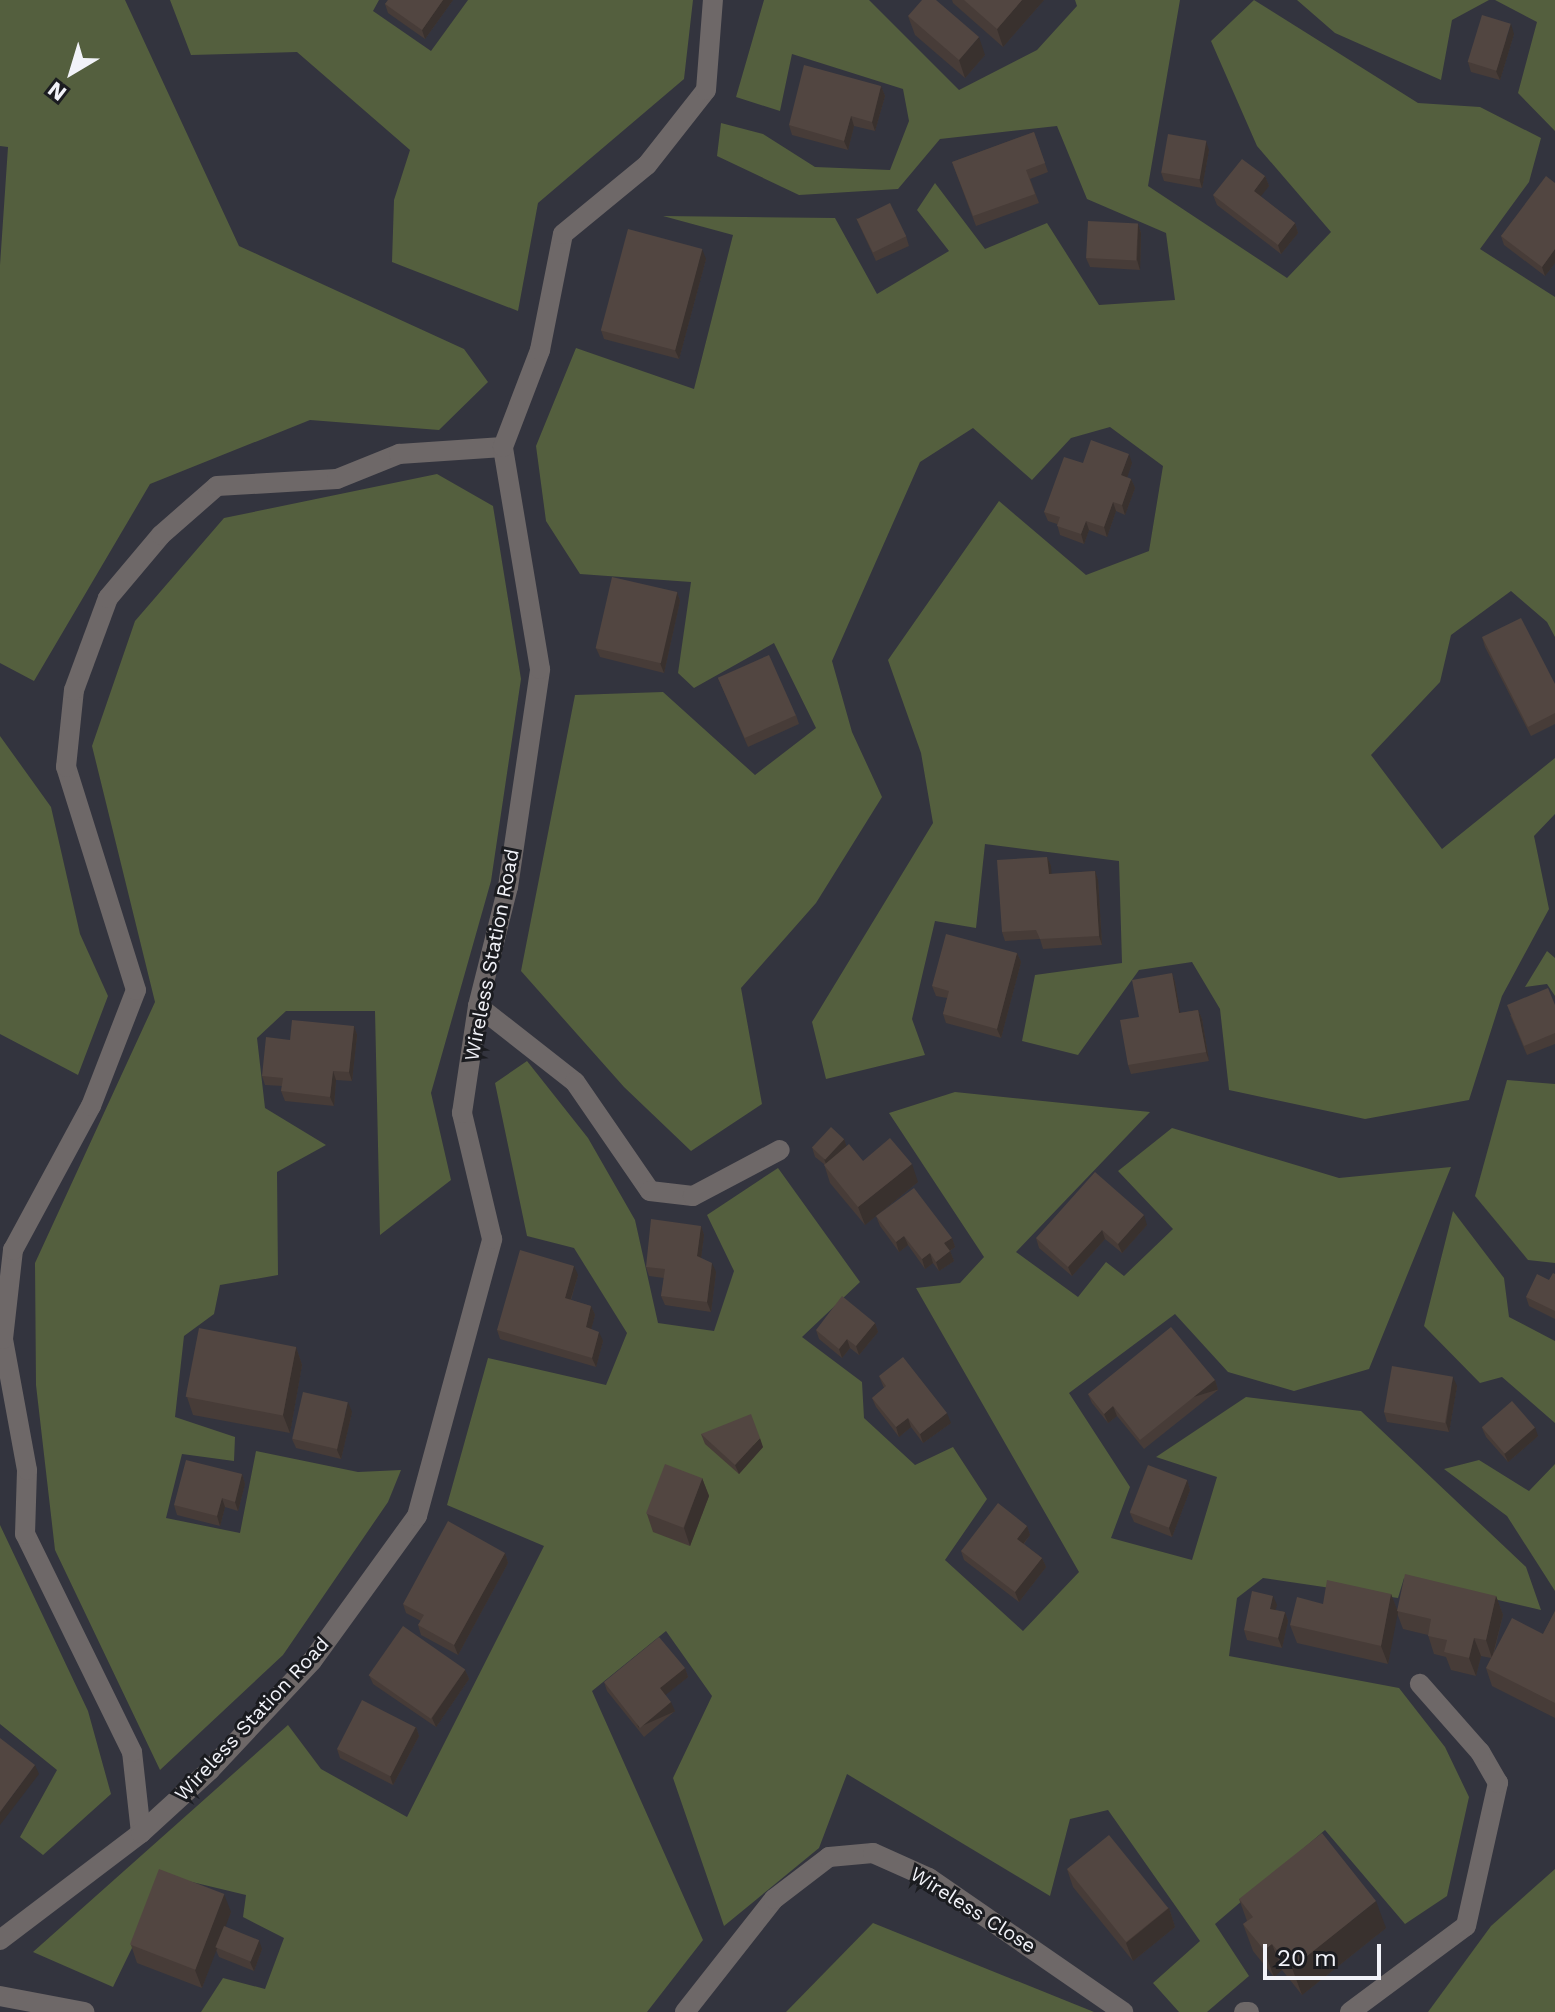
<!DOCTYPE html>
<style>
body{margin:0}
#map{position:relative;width:1555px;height:2012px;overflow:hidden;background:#33343e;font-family:"Work Sans",sans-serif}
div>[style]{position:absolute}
.green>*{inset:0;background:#545f3e}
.minor>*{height:20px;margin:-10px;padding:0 10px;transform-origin:10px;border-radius:10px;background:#6e6868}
.wall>*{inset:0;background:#473c38}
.shaded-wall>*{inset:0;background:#39312e;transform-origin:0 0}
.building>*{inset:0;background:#524641;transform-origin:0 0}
span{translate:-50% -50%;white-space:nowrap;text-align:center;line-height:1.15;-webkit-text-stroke:6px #1b1c20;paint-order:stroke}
.street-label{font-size:20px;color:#f2f3f9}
.north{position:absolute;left:32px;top:32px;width:80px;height:80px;-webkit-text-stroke:6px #1b1c20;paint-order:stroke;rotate:218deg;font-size:22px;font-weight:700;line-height:32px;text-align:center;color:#f2f3f9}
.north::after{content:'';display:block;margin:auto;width:28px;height:36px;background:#f2f3f9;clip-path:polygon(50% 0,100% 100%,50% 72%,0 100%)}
.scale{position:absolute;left:1263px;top:1944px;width:118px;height:36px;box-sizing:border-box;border:4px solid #f2f3f9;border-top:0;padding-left:10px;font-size:24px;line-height:28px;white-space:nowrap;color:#f2f3f9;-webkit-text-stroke:6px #1b1c20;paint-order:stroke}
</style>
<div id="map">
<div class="green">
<div style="clip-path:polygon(0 0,125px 0,239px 246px,464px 349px,488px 382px,439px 430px,310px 420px,150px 484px,34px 681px,0 663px,0 265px,8px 147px,0 146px)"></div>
<div style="clip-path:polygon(170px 0,379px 0,373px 11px,431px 51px,468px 0,693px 0,684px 79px,538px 203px,518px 311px,392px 262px,394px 200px,410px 150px,297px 52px,191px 55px)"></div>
<div style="clip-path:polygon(764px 0,869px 0,959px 90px,1037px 50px,1077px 6px,1075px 0,1180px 0,1148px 186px,1287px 278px,1331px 232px,1257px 146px,1211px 41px,1254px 0,1418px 103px,1480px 107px,1541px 138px,1529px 182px,1480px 249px,1555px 297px,1555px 637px,1547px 622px,1511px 591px,1451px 635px,1440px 682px,1371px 755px,1442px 849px,1555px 758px,1555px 814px,1534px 836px,1549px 909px,1502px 996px,1469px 1100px,1365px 1119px,1229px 1090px,1220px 1009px,1192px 962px,1139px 970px,1078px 1055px,1022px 1041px,1035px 975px,1122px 963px,1119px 861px,985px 844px,976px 928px,935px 921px,912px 1019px,925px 1055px,826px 1079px,812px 1022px,933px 823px,921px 753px,888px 660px,999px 501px,1086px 575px,1149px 551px,1163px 466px,1110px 427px,1071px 438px,1032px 480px,973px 428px,920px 462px,832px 661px,852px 732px,882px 797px,816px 903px,741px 988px,762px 1104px,691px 1151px,624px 1087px,521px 971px,575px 695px,663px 692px,755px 775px,816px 728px,774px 643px,694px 688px,678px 673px,691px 582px,580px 574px,546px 521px,536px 446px,576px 348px,694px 389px,733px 235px,663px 216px,835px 218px,877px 294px,949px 251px,917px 210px,935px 183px,985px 249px,1047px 223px,1099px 305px,1175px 300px,1166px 233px,1087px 199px,1057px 126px,940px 139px,898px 189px,799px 195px,717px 156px,721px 123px,763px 134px,815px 167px,890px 170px,909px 121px,903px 89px,792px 54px,780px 111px,736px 97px)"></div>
<div style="clip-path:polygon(1297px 0,1489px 0,1452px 20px,1441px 80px,1335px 33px)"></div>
<div style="clip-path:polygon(1495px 0,1555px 0,1555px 131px,1518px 93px,1537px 22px)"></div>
<div style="clip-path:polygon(437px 474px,493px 506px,521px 679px,491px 881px,431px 1093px,451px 1180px,380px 1235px,375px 1011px,286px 1011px,257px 1038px,265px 1108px,326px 1145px,277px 1172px,278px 1275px,220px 1285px,214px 1314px,184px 1336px,175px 1417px,235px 1437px,234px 1461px,182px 1454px,166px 1518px,240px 1533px,256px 1451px,358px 1472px,401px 1470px,388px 1502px,283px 1655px,160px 1770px,55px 1550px,36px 1385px,35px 1263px,155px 1002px,92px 746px,135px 621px,224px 518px)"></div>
<div style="clip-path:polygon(0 736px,51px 807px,80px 934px,108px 996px,78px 1075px,0 1034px)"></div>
<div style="clip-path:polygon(1547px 951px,1555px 958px,1555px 996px,1547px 984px,1525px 987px)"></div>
<div style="clip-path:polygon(527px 1061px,588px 1138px,635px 1220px,658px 1323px,714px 1331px,734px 1271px,707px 1215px,778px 1168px,860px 1282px,802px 1337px,862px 1382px,864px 1418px,915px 1465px,953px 1447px,987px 1499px,945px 1560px,1023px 1631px,1079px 1572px,916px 1288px,960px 1283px,984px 1257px,889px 1113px,955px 1092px,1150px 1112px,1016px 1252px,1078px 1297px,1106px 1262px,1124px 1276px,1173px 1229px,1118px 1171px,1172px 1128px,1339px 1178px,1451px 1167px,1369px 1369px,1294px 1391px,1228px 1372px,1175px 1314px,1069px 1393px,1130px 1487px,1111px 1538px,1192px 1560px,1217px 1477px,1156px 1457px,1246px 1397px,1361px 1411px,1526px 1567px,1541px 1610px,1404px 1578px,1398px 1598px,1263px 1578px,1237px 1598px,1229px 1656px,1399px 1688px,1445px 1747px,1469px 1797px,1447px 1896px,1405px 1924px,1325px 1830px,1215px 1924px,1249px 1976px,1207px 2012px,1179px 2012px,1153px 1983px,1200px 1941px,1108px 1810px,1070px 1819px,1050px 1896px,847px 1774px,819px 1848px,724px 1926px,673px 1778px,712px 1696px,666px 1631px,592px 1691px,703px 1940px,647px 2012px,201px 2012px,223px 1978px,265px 1989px,284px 1938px,243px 1917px,246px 1895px,167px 1876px,113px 1987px,33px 1952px,288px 1725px,321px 1769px,407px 1817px,544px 1546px,447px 1505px,488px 1358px,606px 1385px,627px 1333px,574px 1248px,527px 1236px,495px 1083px)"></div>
<div style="clip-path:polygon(1507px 1080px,1555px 1084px,1555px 1263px,1528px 1260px,1475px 1196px)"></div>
<div style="clip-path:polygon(1453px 1211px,1504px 1278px,1509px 1317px,1555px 1341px,1555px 1423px,1502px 1377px,1480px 1383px,1424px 1326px)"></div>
<div style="clip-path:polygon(1479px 1460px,1529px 1491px,1555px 1464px,1555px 1591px,1507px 1516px,1444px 1469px)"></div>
<div style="clip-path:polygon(0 1525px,88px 1711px,111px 1794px,43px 1855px,20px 1837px,57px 1770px,0 1724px)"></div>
<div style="clip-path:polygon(1555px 1869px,1555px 2012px,1428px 2012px,1491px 1926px)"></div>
<div style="clip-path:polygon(873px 1923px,1094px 2012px,786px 2012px)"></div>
</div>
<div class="minor">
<div style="left:478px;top:1006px;width:123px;rotate:38.1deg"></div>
<div style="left:575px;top:1082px;width:132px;rotate:55.5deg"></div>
<div style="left:650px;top:1191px;width:43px;rotate:6.6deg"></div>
<div style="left:693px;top:1196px;width:98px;rotate:-27.9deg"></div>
<div style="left:141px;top:1833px;width:81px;rotate:-96.3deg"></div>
<div style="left:132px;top:1752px;width:243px;rotate:-116.1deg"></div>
<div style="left:25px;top:1534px;width:64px;rotate:-88.2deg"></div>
<div style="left:27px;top:1470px;width:133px;rotate:-100.4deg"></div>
<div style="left:3px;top:1339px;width:90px;rotate:-83.6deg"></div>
<div style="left:13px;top:1250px;width:164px;rotate:-61.6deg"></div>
<div style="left:91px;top:1106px;width:124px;rotate:-68.8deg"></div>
<div style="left:136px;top:990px;width:234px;rotate:-107.4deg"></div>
<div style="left:66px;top:767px;width:77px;rotate:-84.1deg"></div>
<div style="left:74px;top:690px;width:98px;rotate:-69.7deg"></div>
<div style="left:108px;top:598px;width:82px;rotate:-49.9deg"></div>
<div style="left:161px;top:535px;width:74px;rotate:-41.2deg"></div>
<div style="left:217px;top:486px;width:120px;rotate:-3.3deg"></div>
<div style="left:337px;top:479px;width:67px;rotate:-22deg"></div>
<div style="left:399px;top:454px;width:104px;rotate:-3.9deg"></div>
<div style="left:0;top:1940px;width:177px;rotate:-37.2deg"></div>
<div style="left:141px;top:1833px;width:93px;rotate:-42.4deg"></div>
<div style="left:210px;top:1770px;width:149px;rotate:-46.9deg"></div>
<div style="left:312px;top:1661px;width:179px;rotate:-54.1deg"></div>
<div style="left:417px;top:1516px;width:287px;rotate:-74.8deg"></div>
<div style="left:492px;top:1239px;width:130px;rotate:-103.4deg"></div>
<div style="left:462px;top:1113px;width:108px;rotate:-81.5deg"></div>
<div style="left:478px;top:1006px;width:123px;rotate:-75.9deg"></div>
<div style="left:508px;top:887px;width:220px;rotate:-81.6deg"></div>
<div style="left:540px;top:669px;width:225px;rotate:-99.5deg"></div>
<div style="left:503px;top:447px;width:104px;rotate:-69.1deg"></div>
<div style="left:540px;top:350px;width:118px;rotate:-78.8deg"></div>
<div style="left:563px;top:234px;width:109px;rotate:-39.4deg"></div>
<div style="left:647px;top:165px;width:95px;rotate:-51.8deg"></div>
<div style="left:706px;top:90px;width:90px;rotate:-85.6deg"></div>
<div style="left:0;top:1996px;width:86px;rotate:10.8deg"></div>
<div style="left:685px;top:2012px;width:144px;rotate:-51.8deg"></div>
<div style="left:774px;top:1899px;width:69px;rotate:-37.4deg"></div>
<div style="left:829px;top:1857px;width:44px;rotate:-5.2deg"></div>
<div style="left:873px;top:1853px;width:61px;rotate:24.1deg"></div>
<div style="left:929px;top:1878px;width:236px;rotate:34.6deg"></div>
<div style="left:1244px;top:2012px;width:5px"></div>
<div style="left:1350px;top:2012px;width:144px;rotate:-36.6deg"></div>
<div style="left:1466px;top:1926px;width:147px;rotate:-77.4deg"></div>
<div style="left:1498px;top:1783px;width:36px;rotate:-120deg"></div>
<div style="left:1480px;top:1752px;width:91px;rotate:-131.4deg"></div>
</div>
<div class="wall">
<div style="clip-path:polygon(388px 0,453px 0,425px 39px,388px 13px,385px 4px)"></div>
<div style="clip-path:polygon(952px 0,1044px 0,1003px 47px,953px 3px)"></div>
<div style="clip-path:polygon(908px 16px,985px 55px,965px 78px,915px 35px)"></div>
<div style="clip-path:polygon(1514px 34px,1500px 80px,1471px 72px,1468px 62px)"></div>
<div style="clip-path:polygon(881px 86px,885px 96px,875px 131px,854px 126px,848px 150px,792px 135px,789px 125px)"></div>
<div style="clip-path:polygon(1034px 132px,1048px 172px,1030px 179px,1039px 203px,976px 226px,952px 162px)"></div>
<div style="clip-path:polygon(1209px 150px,1202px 188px,1164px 181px,1161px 172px)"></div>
<div style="clip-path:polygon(1265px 176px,1269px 186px,1260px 196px,1295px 223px,1298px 233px,1281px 254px,1217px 205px,1213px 195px)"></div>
<div style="clip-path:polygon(1555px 183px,1555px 263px,1545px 276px,1504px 245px,1501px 236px)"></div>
<div style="clip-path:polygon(856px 218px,906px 236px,909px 246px,876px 261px)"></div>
<div style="clip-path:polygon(1138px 224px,1141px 233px,1140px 270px,1090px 267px,1086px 258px)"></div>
<div style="clip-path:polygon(706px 259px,679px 359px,604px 339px,601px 330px)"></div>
<div style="clip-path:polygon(1083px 463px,1132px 463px,1127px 477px,1131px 479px,1135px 488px,1125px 515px,1116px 511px,1107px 537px,1089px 530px,1084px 544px,1060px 535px,1057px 524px,1048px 521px,1044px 512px)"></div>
<div style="clip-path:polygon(677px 592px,680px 601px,664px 673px,600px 657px,596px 648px)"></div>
<div style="clip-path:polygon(1482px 637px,1555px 684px,1555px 724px,1531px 736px,1485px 647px)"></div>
<div style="clip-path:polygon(718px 678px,796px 715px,799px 724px,748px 747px)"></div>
<div style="clip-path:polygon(1047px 857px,1051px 866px,1051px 874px,1095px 871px,1098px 880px,1102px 945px,1043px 949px,1040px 939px,1005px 941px,1002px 932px)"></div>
<div style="clip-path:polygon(1017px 953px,1021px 962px,1001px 1038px,946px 1023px,943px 1014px,947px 998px,936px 996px,932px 986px)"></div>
<div style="clip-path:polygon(1172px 973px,1175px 982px,1180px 1013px,1198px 1010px,1202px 1019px,1209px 1061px,1131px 1074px,1128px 1065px,1139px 1017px)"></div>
<div style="clip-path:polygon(1555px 1005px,1555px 1044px,1527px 1055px,1510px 1015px)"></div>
<div style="clip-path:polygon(354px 1026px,357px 1035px,352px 1081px,336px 1080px,334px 1106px,285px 1101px,281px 1091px,282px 1086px,265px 1085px,262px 1076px,290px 1040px)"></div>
<div style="clip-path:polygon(844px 1139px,846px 1146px,863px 1161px,918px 1182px,865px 1225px,830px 1183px,824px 1164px,815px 1157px,812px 1147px)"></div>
<div style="clip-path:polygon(876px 1216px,952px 1238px,955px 1247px,950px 1251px,954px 1261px,939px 1271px,933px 1263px,925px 1269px,908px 1245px,899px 1252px,880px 1226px)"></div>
<div style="clip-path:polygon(1147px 1225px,1122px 1253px,1105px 1239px,1072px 1276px,1039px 1248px,1036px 1238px)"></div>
<div style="clip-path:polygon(701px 1226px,704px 1235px,701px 1258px,716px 1272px,711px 1312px,665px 1305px,661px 1296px,664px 1278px,649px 1276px,646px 1267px)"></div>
<div style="clip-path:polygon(1555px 1274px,1555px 1319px,1529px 1306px,1526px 1297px,1549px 1280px)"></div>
<div style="clip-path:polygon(578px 1275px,571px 1300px,591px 1306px,595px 1315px,591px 1329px,603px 1341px,596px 1367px,500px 1339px,497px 1330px)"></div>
<div style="clip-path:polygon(875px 1323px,878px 1332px,859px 1355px,850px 1348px,842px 1358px,819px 1339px,816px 1330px)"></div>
<div style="clip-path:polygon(296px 1347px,302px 1365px,290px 1433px,193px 1415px,187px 1397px)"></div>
<div style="clip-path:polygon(879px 1376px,951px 1423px,923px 1443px,911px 1427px,899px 1437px,876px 1407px,872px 1398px,884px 1388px)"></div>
<div style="clip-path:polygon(1215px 1380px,1218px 1390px,1144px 1449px,1117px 1416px,1108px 1423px,1092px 1403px,1088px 1394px)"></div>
<div style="clip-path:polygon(1457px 1386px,1449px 1432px,1387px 1422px,1384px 1412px)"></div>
<div style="clip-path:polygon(352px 1412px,341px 1459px,296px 1448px,292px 1439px)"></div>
<div style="clip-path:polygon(1482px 1428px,1538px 1436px,1508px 1462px,1486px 1437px)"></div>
<div style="clip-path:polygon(701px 1434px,763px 1447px,739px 1474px,705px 1444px)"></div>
<div style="clip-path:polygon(242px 1474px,245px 1484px,238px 1511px,225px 1507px,220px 1526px,177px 1515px,174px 1505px)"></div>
<div style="clip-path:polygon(702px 1478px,709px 1496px,690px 1546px,653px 1532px,647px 1514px)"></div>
<div style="clip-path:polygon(1187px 1480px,1190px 1490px,1172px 1537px,1134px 1522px,1130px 1513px)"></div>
<div style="clip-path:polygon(1027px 1526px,1030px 1535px,1024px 1544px,1042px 1558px,1046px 1567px,1019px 1602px,964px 1560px,961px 1551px)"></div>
<div style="clip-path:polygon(505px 1553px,508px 1563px,458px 1655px,421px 1635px,418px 1625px,421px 1621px,406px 1613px,403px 1604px)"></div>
<div style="clip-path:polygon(1391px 1594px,1397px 1610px,1496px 1596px,1503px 1615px,1494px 1653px,1543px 1634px,1555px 1611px,1555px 1718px,1492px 1686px,1486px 1668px,1491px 1658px,1481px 1656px,1476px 1676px,1451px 1670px,1446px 1657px,1434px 1654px,1428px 1635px,1403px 1629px,1397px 1613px,1388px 1664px,1297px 1643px,1290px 1625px,1323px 1604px)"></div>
<div style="clip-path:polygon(1277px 1605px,1275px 1610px,1285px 1612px,1288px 1621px,1282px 1648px,1247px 1640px,1244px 1630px)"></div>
<div style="clip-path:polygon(685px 1668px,688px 1677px,665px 1695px,675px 1711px,644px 1737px,607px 1691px,604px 1682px)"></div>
<div style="clip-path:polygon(465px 1670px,469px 1679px,436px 1727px,373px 1684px,369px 1675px)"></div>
<div style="clip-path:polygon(416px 1727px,419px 1736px,393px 1785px,340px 1758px,337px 1749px)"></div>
<div style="clip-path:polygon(1067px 1869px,1169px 1908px,1175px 1927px,1133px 1961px,1073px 1887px)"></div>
<div style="clip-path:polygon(1239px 1899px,1386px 1928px,1302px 1995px,1282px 1970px,1274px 1977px,1253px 1951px,1243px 1924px,1247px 1921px)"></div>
<div style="clip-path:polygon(231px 1912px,225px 1926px,262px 1949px,254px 1971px,219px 1957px,216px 1950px,202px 1988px,137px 1963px,131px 1945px)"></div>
</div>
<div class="shaded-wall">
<div style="clip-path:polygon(443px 0,453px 0,425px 39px,422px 30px)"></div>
<div style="clip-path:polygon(1022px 0,1044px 0,1003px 47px,997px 29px)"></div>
<div style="clip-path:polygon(1511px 24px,1514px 34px,1500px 80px,1496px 71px)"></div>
<div style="clip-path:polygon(979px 37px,985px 55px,965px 78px,959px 60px)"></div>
<div style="clip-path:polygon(881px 86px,885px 96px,875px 131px,872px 122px)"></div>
<div style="clip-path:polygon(851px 116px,854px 126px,848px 150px,844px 141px)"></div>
<div style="clip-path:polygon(1206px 141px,1209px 150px,1202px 188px,1199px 178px)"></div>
<div style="clip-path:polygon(1265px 176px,1269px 186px,1257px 201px,1254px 191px)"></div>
<div style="clip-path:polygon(1295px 223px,1298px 233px,1281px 254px,1278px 245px)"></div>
<div style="clip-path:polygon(1138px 224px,1141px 233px,1140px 270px,1137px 260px)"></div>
<div style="clip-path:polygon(702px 249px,706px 259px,679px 359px,675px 350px)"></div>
<div style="clip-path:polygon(1555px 249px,1555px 263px,1545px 276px,1542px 267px)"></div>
<div style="clip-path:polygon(1129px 454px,1132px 463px,1125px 484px,1121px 475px)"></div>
<div style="clip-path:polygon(1131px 479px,1135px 488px,1125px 515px,1122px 505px)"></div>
<div style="clip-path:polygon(1113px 502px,1116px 511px,1107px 537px,1104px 527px)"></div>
<div style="clip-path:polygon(1086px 521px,1089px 530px,1084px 544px,1081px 534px)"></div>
<div style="clip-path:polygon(677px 592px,680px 601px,664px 673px,660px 663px)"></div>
<div style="clip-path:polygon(1047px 857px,1051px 866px,1052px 883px,1049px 874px)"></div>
<div style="clip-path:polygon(1095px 871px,1098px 880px,1102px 945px,1099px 936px)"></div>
<div style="clip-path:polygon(1017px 953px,1021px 962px,1001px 1038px,997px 1029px)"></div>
<div style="clip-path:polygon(1172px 973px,1175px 982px,1182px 1023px,1179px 1013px)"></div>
<div style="clip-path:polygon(1198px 1010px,1202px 1019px,1209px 1061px,1206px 1052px)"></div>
<div style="clip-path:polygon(354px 1026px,357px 1035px,352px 1081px,349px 1072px)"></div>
<div style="clip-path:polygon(333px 1071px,336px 1080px,334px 1106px,330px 1097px)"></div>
<div style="clip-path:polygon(844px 1139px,847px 1148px,828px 1168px,824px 1159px)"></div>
<div style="clip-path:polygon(912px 1164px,918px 1182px,865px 1225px,858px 1207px)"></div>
<div style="clip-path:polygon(1144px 1215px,1147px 1225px,1122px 1253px,1118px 1244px)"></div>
<div style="clip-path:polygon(701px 1226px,704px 1235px,700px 1266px,697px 1256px)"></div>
<div style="clip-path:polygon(1102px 1230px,1105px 1239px,1072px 1276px,1068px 1267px)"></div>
<div style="clip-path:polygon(904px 1236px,908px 1245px,899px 1252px,896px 1242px)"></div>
<div style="clip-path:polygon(952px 1238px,955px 1247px,948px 1252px,944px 1243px)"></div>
<div style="clip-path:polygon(950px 1251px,954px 1261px,939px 1271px,936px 1262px)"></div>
<div style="clip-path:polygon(930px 1253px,933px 1263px,925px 1269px,922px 1259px)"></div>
<div style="clip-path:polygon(712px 1263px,716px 1272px,711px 1312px,707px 1302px)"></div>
<div style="clip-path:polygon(574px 1266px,578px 1275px,568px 1308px,565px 1298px)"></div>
<div style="clip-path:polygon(591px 1306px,595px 1315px,589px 1337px,586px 1327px)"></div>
<div style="clip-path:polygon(875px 1323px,878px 1332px,859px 1355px,856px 1346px)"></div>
<div style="clip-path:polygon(599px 1332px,603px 1341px,596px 1367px,592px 1358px)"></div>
<div style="clip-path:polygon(847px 1339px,850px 1348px,842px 1358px,839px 1349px)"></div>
<div style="clip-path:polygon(296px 1347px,302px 1365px,290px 1433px,283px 1415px)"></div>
<div style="clip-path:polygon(1453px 1377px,1457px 1386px,1449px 1432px,1446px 1423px)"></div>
<div style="left:1215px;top:1380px;width:10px;height:96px;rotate:73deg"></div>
<div style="clip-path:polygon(348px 1402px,352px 1412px,341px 1459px,337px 1450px)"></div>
<div style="clip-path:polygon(1113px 1406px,1117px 1416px,1108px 1423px,1104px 1414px)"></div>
<div style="clip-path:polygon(947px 1413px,951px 1423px,923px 1443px,920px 1434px)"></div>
<div style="clip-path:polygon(908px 1418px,911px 1427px,899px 1437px,896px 1427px)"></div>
<div style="clip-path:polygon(1535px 1427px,1538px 1436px,1508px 1462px,1504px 1453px)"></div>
<div style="clip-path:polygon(760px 1438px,763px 1447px,739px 1474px,735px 1465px)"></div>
<div style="clip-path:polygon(242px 1474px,245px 1484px,238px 1511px,235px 1502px)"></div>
<div style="clip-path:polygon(702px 1478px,709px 1496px,690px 1546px,684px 1528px)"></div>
<div style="clip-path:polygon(1187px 1480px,1190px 1490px,1172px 1537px,1169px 1528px)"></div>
<div style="clip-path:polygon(222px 1498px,225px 1507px,220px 1526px,217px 1516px)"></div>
<div style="clip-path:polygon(1027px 1526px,1030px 1535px,1020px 1548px,1017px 1539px)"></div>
<div style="clip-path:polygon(505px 1553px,508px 1563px,458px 1655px,454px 1645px)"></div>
<div style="clip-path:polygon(1042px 1558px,1046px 1567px,1019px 1602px,1015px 1592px)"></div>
<div style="clip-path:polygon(1391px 1594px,1398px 1612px,1388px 1664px,1381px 1646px)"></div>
<div style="clip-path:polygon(1273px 1596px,1277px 1605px,1273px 1618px,1270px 1609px)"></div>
<div style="clip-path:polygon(1496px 1596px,1503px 1615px,1492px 1658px,1486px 1640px)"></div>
<div style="clip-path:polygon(1285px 1612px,1288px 1621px,1282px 1648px,1278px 1638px)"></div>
<div style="clip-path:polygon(1474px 1638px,1481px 1656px,1476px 1676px,1469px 1658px)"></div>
<div style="clip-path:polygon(685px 1668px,688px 1677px,663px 1697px,660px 1688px)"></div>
<div style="clip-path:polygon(465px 1670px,469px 1679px,436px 1727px,432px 1718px)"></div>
<div style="left:671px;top:1702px;width:10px;height:40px;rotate:66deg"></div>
<div style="clip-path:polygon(416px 1727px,419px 1736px,393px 1785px,390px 1776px)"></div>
<div style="clip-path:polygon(35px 1765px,39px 1774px,0 1825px,0 1812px)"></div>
<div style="clip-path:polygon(224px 1894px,231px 1912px,202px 1988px,195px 1970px)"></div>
<div style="clip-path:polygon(1376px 1901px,1386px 1928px,1302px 1995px,1292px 1968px)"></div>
<div style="clip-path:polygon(1169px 1908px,1175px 1927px,1133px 1961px,1126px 1943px)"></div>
<div style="clip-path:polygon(259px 1940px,262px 1949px,254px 1971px,250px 1962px)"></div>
<div style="clip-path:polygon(1272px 1944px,1282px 1970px,1274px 1977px,1264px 1950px)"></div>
</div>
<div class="building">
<div style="clip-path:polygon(388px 0,443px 0,422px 30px,385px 4px)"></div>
<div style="clip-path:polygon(922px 0,936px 0,979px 37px,959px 60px,908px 16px)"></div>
<div style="clip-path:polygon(964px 0,1022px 0,997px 29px)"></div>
<div style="left:1482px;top:15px;width:30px;height:49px;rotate:17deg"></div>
<div style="clip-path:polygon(804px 65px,881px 86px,872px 122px,851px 116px,844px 141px,789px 125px)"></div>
<div style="clip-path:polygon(1034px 132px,1045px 163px,1026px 170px,1035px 194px,973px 216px,952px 162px)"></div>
<div style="left:1168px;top:134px;width:39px;height:39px;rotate:10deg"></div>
<div style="clip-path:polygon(1242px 159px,1265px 176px,1254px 191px,1295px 223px,1278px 245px,1213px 195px)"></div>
<div style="clip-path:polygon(1546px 176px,1555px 183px,1555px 249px,1542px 267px,1501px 236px)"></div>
<div style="left:890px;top:203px;width:37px;height:37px;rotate:64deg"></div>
<div style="left:1088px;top:221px;width:50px;height:37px;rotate:3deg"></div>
<div style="left:628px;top:229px;width:77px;height:105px;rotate:15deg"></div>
<div style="clip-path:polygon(1091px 440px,1129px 454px,1121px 475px,1131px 479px,1122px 505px,1113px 502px,1104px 527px,1086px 521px,1081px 534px,1057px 526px,1060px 517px,1044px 512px,1064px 457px,1083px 463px)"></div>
<div style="left:612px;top:577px;width:67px;height:73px;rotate:13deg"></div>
<div style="clip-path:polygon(1521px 618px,1555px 684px,1555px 713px,1528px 727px,1482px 637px)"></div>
<div style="left:769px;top:655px;width:66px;height:56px;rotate:66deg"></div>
<div style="clip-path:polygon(1047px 857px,1049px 874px,1095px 871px,1099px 936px,1040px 939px,1036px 930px,1002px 932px,997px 860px)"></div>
<div style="clip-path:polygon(946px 934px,1017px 953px,997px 1029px,943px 1014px,949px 991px,932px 986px)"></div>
<div style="clip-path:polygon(1172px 973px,1179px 1013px,1198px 1010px,1206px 1052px,1128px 1065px,1120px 1020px,1139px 1017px,1132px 980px)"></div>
<div style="clip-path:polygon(1548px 988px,1555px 1005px,1555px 1033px,1524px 1046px,1507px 1005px)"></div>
<div style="clip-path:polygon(292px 1020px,354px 1026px,349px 1072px,333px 1071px,330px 1097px,281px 1091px,283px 1078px,262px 1076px,266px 1037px,290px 1040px)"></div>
<div style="left:831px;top:1127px;width:18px;height:28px;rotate:43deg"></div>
<div style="clip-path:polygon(890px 1138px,912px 1164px,858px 1207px,824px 1165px,849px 1144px,863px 1161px)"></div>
<div style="clip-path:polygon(1095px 1172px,1144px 1215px,1118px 1244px,1102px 1230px,1068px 1267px,1036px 1238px)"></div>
<div style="clip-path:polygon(914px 1188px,952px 1238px,944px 1243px,950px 1251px,936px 1262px,930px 1253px,922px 1259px,904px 1236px,896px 1242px,876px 1216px)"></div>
<div style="clip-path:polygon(651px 1219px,701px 1226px,697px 1256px,712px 1263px,707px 1302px,661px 1296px,665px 1269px,646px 1267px)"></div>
<div style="clip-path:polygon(520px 1250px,574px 1266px,565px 1298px,591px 1306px,586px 1327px,599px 1332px,592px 1358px,497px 1330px)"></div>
<div style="clip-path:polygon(1553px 1273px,1555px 1274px,1555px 1311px,1526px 1297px,1537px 1274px,1549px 1280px)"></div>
<div style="clip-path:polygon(842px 1296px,875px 1323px,856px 1346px,847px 1339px,839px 1349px,816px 1330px)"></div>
<div style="clip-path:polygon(1171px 1327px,1215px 1380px,1140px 1440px,1113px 1406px,1104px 1414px,1088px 1394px)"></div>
<div style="left:199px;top:1328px;width:99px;height:70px;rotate:11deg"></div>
<div style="clip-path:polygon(903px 1357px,947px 1413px,920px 1434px,908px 1418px,896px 1427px,872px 1398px,886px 1386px,879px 1376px)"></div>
<div style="left:1392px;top:1366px;width:62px;height:47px;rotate:10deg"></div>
<div style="left:303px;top:1392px;width:46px;height:48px;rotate:13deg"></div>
<div style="left:1512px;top:1401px;width:35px;height:40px;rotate:49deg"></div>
<div style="clip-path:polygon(751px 1414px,760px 1438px,735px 1465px,701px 1434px)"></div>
<div style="clip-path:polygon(186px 1460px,242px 1474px,235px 1502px,222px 1498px,217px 1516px,174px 1505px)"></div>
<div style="left:665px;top:1464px;width:40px;height:53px;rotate:21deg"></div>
<div style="left:1148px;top:1465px;width:42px;height:51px;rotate:21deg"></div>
<div style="clip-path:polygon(998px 1503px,1027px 1526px,1017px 1539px,1042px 1558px,1015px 1592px,961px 1551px)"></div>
<div style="clip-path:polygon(448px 1521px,505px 1553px,454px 1645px,418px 1625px,424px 1615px,403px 1604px)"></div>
<div style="clip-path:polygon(1405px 1574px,1496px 1596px,1486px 1640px,1474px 1638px,1469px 1658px,1444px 1652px,1447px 1640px,1428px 1636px,1431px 1619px,1397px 1611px)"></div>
<div style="clip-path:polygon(1327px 1580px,1391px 1594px,1381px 1646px,1290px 1625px,1297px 1597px,1323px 1604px)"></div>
<div style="clip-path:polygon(1252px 1591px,1273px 1596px,1270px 1609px,1285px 1612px,1278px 1638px,1244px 1630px)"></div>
<div style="clip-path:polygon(1555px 1611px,1555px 1703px,1486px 1668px,1512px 1618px,1543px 1634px)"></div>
<div style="left:403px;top:1626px;width:76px;height:60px;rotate:35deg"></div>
<div style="clip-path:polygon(659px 1637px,685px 1668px,660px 1688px,671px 1702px,640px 1728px,604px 1682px)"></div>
<div style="left:362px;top:1700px;width:60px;height:55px;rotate:27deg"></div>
<div style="clip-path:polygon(0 1738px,35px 1765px,0 1812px)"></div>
<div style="clip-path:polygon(1322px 1833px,1376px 1901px,1292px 1968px,1272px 1944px,1264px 1950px,1243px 1924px,1253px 1917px,1239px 1899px)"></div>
<div style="left:1109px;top:1835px;width:94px;height:54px;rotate:51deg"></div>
<div style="left:159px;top:1869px;width:70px;height:81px;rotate:21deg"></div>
<div style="left:224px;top:1926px;width:38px;height:23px;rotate:22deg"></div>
</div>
<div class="street-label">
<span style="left:492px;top:955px;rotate:-79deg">Wireless Station Road</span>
<span style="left:252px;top:1719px;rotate:-47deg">Wireless Station Road</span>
<span style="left:973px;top:1910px;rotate:32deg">Wireless Close</span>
</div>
<div class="north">N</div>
<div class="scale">20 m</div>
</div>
